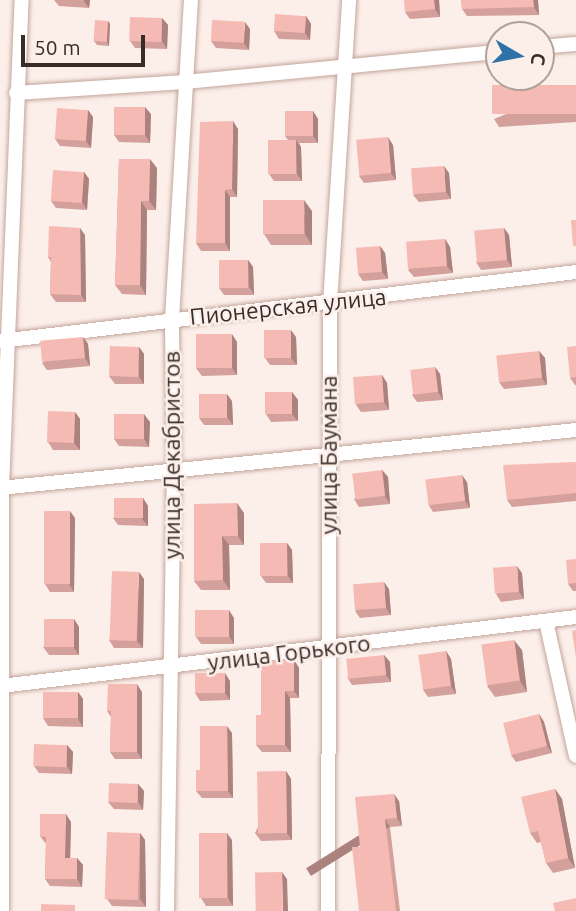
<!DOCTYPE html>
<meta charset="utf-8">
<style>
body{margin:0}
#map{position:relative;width:576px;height:911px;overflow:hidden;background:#fcefea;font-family:Ubuntu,sans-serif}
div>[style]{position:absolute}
.roads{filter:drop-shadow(0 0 2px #c3a59b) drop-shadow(0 0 2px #c3a59b)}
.minor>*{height:14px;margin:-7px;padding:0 7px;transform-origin:7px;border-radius:7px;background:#fff}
.wall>*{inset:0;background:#d4a09b}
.shaded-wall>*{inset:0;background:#ac827e;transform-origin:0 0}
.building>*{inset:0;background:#f6bab4;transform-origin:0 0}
span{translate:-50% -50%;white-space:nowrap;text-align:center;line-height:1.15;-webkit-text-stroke:5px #fcefea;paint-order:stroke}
.street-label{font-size:23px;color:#382c28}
.north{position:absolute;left:485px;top:21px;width:70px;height:70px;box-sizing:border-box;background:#fcefea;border:2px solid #aea19c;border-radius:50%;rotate:100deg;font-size:19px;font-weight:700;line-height:28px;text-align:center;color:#382c28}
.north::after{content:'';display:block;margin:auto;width:24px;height:32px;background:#2f72a8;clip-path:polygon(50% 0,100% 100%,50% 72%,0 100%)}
.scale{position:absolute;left:21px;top:35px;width:124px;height:32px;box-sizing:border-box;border:4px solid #382c28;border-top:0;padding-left:9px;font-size:21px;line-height:24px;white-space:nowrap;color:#382c28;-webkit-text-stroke:5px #fcefea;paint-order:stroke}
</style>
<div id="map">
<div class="roads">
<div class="minor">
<div style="left:541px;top:47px;width:35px;rotate:-5deg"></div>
<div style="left:16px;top:93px;width:169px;rotate:-3.7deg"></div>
<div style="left:185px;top:82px;width:315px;rotate:-5.5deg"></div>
<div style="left:1px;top:341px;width:579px;rotate:-6.84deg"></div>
<div style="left:0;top:488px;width:579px;rotate:-5.75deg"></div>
<div style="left:546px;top:621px;width:138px;rotate:77.5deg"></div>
<div style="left:1px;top:686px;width:579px;rotate:-6.84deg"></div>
<div style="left:2px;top:911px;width:423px;rotate:-90deg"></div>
<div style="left:2px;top:488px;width:488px;rotate:-87.7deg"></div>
<div style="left:167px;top:911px;width:441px;rotate:-89.1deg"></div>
<div style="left:174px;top:470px;width:151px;rotate:-90.8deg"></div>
<div style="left:172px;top:319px;width:320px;rotate:-86.6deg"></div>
<div style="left:328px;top:911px;width:607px;rotate:-89.81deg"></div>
<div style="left:330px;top:304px;width:305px;rotate:-86.4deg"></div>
</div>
</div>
<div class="wall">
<div style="clip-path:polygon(54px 0,90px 0,89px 8px,59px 6px)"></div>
<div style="clip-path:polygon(439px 0,440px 17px,410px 19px,405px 12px)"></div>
<div style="clip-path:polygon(461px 0,538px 0,539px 15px,467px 16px,462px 9px)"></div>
<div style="clip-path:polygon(306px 16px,311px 24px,310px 40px,279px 39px,274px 31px)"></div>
<div style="clip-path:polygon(162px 18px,168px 25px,167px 49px,135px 48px,130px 41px)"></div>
<div style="clip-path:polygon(108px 21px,110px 24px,109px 46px,97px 45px,94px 41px)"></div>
<div style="clip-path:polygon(250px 29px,249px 50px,216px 48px,211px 41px)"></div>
<div style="clip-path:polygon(576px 85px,576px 122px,499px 127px,494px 119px)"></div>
<div style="clip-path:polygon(88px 110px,93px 117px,91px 148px,60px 146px,55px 139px)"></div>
<div style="clip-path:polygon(313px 111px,318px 119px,318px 143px,299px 143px,301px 147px,302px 181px,274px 181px,269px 174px,288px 140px,285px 136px)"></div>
<div style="clip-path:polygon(151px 114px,150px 143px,119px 142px,114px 135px)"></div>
<div style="clip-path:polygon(238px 129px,237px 197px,230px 197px,230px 251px,201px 251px,196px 243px)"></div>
<div style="clip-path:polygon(393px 145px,396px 180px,364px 183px,359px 176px)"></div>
<div style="clip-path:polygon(119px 159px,157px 168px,156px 210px,147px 210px,146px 295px,122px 294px,115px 285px)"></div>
<div style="clip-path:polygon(84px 172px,89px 179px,87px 210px,56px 208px,51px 201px)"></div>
<div style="clip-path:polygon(449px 173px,451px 199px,419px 202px,413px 195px)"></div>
<div style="clip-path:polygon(312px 211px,312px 245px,271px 245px,264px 234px)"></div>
<div style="clip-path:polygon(504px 228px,509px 235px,512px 267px,481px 270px,476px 262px)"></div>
<div style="clip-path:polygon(85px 235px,86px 302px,56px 302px,50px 294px,51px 262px,48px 257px)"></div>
<div style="clip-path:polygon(445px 239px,450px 247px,453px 273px,414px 277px,408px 270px)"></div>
<div style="clip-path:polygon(380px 246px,385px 253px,388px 279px,363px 281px,358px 274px)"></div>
<div style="clip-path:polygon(248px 260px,253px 267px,254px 295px,224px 295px,219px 288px)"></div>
<div style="clip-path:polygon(83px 337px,88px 344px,90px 366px,47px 370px,42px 363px)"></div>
<div style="clip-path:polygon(296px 337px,297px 365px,270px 365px,265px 358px)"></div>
<div style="clip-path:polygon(237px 342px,237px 375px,202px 376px,196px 368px)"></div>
<div style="clip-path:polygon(576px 346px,576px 385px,575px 385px,570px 378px)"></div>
<div style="clip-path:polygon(139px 347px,144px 354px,144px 384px,115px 384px,109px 376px)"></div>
<div style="clip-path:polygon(539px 351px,545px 358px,547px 385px,504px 389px,499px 382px)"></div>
<div style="clip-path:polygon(435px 367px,440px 374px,443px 400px,417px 402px,412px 395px)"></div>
<div style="clip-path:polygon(382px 375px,387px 383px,389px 410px,361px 412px,356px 405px)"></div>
<div style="clip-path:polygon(292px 392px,298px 400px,298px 421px,271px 422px,266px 414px)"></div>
<div style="clip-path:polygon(232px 401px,233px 425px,204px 425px,199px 418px)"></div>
<div style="clip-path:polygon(75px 412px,80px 419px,80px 450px,53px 450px,48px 442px)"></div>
<div style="clip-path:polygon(150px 422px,149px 447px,119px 446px,114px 439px)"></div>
<div style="clip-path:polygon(576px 462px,576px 501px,512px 507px,507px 500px)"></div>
<div style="clip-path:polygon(382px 470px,388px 477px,390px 504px,359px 507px,354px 499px)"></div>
<div style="clip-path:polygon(467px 482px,470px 508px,433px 512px,428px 504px)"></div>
<div style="clip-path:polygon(143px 498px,148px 506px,148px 526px,118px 525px,113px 518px)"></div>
<div style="clip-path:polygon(194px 504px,244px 513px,244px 545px,229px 545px,230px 590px,201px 590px,194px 581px)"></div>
<div style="clip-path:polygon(75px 518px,74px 592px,50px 592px,45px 584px)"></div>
<div style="clip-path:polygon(287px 543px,292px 550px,293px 583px,266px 583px,261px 576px)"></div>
<div style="clip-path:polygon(576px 559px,576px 591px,573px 591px,568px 584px)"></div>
<div style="clip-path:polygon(522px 573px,524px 599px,501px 602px,496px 594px)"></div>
<div style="clip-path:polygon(144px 579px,143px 648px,114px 648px,109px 640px)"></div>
<div style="clip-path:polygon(389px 589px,391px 615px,360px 618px,355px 611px)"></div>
<div style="clip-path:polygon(234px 618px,234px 644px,201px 644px,196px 637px)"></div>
<div style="clip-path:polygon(74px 619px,79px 627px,79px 655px,49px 655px,43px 647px)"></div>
<div style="clip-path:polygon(522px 650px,527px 692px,495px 697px,487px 686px)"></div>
<div style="clip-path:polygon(446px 651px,451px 659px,456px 694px,428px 697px,423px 690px)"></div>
<div style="clip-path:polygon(384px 655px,390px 662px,391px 682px,352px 685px,347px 677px)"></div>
<div style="clip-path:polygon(294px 660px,299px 668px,299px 698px,290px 698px,291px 752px,262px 752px,256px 745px,261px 715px)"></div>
<div style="clip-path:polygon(230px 681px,230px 700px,200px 701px,195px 693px)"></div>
<div style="clip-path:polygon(78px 692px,83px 699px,83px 727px,48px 726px,43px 718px)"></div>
<div style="clip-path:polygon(142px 692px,142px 759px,115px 759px,110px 752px,111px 717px,107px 711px)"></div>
<div style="clip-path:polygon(539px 714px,544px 722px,552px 753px,516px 762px,511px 755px)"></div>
<div style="clip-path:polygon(232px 733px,233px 798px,202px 798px,196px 791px)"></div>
<div style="clip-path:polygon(67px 745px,73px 752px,72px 774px,39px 773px,34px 766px)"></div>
<div style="clip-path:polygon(286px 771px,291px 779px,292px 840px,261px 841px,255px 833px)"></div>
<div style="clip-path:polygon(138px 784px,144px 791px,143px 810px,114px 809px,108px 802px)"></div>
<div style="clip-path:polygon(555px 789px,562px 799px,575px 868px,553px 873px,546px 863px,541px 842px,537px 843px,530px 833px)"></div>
<div style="clip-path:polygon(399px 801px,402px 826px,390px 827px,400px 911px,359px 911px,360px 847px)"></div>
<div style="clip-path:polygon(71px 822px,70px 858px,77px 858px,83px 865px,82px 887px,50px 886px,45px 879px,46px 844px,40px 836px)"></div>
<div style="clip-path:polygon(140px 833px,145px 840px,146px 907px,112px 906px,107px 899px)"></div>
<div style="clip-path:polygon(232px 840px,233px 906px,206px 906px,201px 898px)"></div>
</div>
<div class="shaded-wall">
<div style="clip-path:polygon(84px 0,90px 0,89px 8px,84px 1px)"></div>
<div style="clip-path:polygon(434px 0,439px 0,440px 17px,435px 9px)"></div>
<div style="clip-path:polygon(533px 0,538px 0,539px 15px,534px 7px)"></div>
<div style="clip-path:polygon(306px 16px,311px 24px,310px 40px,305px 33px)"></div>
<div style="clip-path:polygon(162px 18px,168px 25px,167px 49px,162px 41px)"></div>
<div style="clip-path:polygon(108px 21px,110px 24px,109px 46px,107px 42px)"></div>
<div style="clip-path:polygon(245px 22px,250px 29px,249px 50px,244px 43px)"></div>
<div style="clip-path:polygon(145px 107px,151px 114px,150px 143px,145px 135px)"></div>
<div style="clip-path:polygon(88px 110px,93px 117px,91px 148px,86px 141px)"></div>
<div style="clip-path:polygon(313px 111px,318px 119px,318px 143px,313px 136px)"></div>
<div style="clip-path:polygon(233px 121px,238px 129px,237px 197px,232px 189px)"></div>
<div style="clip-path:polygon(388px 137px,393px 145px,396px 180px,391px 173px)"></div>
<div style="clip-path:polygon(296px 140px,301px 147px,302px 181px,297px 174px)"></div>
<div style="clip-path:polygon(150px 159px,157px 168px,156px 210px,149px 201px)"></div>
<div style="clip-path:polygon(444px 166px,449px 173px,451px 199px,446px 192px)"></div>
<div style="clip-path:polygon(84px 172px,89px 179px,87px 210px,82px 202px)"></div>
<div style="clip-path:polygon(225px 190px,230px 197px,230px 251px,225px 243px)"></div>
<div style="clip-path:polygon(304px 200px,312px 211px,312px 245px,305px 234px)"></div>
<div style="clip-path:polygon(141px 201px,147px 210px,146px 295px,140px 285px)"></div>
<div style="clip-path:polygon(80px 228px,85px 235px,86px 302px,81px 295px)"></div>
<div style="clip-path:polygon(504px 228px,509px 235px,512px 267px,507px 260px)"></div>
<div style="clip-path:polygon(445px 239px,450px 247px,453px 273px,447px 266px)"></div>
<div style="clip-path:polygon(380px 246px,385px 253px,388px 279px,382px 272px)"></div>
<div style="clip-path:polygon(248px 260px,253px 267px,254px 295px,249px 287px)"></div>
<div style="clip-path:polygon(291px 330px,296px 337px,297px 365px,291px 358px)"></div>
<div style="clip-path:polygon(232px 334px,237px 342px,237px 375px,232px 368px)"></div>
<div style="clip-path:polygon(83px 337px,88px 344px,90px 366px,85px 358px)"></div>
<div style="clip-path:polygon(139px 347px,144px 354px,144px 384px,139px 377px)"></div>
<div style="clip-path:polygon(539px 351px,545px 358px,547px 385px,542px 378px)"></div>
<div style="clip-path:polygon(435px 367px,440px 374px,443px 400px,438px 392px)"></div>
<div style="clip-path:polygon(382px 375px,387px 383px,389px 410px,384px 402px)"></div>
<div style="clip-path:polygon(292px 392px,298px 400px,298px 421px,292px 414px)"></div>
<div style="clip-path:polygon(227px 394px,232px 401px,233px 425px,227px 417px)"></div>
<div style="clip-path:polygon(75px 412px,80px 419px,80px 450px,74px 443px)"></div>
<div style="clip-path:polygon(144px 414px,150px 422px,149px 447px,144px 439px)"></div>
<div style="clip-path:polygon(382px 470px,388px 477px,390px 504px,385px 496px)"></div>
<div style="clip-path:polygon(462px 475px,467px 482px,470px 508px,465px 501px)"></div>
<div style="clip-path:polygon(143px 498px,148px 506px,148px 526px,142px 519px)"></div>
<div style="clip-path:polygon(237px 503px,244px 513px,244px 545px,238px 536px)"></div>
<div style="clip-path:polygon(70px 511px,75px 518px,74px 592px,69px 584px)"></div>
<div style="clip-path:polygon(222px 536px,229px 545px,230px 590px,223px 580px)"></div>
<div style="clip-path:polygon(287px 543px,292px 550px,293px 583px,288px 576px)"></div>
<div style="clip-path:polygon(517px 566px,522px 573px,524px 599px,519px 592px)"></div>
<div style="clip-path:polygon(139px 572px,144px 579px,143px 648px,137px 641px)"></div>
<div style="clip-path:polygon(384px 582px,389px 589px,391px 615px,386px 608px)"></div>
<div style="clip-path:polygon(229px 610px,234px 618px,234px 644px,229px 636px)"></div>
<div style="clip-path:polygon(74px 619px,79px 627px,79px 655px,74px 648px)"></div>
<div style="clip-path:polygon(514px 640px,522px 650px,527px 692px,520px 681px)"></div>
<div style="clip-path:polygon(446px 651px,451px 659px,456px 694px,451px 686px)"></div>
<div style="clip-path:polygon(384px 655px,390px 662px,391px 682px,386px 675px)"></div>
<div style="clip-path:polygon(294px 660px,299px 668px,299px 698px,294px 691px)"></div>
<div style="clip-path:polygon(225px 673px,230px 681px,230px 700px,225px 693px)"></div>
<div style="clip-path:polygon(137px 684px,142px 692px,142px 759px,137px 752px)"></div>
<div style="clip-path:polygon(285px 691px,290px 698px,291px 752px,285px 745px)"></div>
<div style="clip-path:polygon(78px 692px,83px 699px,83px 727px,78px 719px)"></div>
<div style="clip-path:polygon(539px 714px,544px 722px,552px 753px,547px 746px)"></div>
<div style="clip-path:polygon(227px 726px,232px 733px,233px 798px,228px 791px)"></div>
<div style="clip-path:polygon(67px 745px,73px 752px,72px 774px,67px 766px)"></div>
<div style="clip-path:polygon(286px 771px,291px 779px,292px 840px,287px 833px)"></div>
<div style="clip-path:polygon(138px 784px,144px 791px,143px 810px,138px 802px)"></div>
<div style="clip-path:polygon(555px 789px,562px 799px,575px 868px,568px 858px)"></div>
<div style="clip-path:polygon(394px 794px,399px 801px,402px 826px,397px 818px)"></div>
<div style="clip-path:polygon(66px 814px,71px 822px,70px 865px,65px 858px)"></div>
<div style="left:385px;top:819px;width:9px;height:93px;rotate:58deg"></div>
<div style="clip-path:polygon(140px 833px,145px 840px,146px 907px,140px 899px)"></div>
<div style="clip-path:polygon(227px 833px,232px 840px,233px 906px,228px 898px)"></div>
<div style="clip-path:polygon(77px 858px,83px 865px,82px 887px,77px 879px)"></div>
<div style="clip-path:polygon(282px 872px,287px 879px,288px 911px,283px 911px)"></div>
</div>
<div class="building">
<div style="clip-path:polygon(404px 0,434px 0,435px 9px,405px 12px)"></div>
<div style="clip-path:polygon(461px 0,533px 0,534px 7px,462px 9px)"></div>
<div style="left:275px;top:14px;width:31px;height:17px;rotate:4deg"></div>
<div style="left:130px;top:17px;width:32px;height:24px;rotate:2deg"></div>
<div style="left:95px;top:20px;width:13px;height:21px;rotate:4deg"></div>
<div style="left:212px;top:20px;width:33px;height:21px;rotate:3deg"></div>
<div style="left:576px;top:85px;width:29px;height:84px;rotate:90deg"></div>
<div style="left:114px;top:107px;width:31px;height:28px"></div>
<div style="left:57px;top:108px;width:31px;height:31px;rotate:4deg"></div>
<div style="left:313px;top:111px;width:25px;height:28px;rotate:90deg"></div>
<div style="clip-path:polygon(233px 121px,232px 189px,225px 190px,225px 243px,196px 243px,200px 122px)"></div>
<div style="left:388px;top:137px;width:36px;height:32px;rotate:85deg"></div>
<div style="left:268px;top:140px;width:28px;height:34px"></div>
<div style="clip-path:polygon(119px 159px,150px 159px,149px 201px,141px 201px,140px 285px,115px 285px)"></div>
<div style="left:444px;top:166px;width:26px;height:33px;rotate:86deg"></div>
<div style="left:53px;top:170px;width:31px;height:31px;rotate:4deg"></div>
<div style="left:263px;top:200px;width:41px;height:34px"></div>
<div style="clip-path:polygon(571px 220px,576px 220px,576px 246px,573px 246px)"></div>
<div style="clip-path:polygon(49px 226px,80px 228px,81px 295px,50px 294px,51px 257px,48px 257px)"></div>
<div style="left:504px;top:228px;width:32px;height:30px;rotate:85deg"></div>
<div style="left:445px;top:239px;width:27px;height:39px;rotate:86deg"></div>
<div style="left:380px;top:246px;width:26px;height:24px;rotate:86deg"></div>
<div style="left:219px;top:260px;width:29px;height:28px"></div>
<div style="left:264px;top:330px;width:27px;height:28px"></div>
<div style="left:232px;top:334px;width:34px;height:36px;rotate:90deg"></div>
<div style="left:83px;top:337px;width:21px;height:43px;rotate:85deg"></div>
<div style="left:110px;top:346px;width:29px;height:30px;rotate:2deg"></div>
<div style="clip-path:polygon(576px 346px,576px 377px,570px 378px,567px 347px)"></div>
<div style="left:539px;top:351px;width:27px;height:43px;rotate:84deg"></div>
<div style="left:435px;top:367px;width:25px;height:25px;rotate:83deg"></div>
<div style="left:382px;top:375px;width:27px;height:29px;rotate:86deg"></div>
<div style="left:292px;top:392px;width:22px;height:27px;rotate:90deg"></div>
<div style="left:199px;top:394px;width:28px;height:24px"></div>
<div style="left:48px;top:411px;width:27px;height:31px;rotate:2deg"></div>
<div style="left:114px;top:414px;width:30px;height:25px"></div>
<div style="clip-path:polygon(576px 462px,576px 493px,507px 500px,503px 465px)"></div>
<div style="left:382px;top:470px;width:26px;height:30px;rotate:83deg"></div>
<div style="left:462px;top:475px;width:26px;height:37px;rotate:83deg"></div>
<div style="left:114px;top:498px;width:29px;height:20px"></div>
<div style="clip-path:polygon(237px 503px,238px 536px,222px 536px,223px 580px,194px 581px,194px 504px)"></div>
<div style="left:44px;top:511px;width:26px;height:73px"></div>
<div style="left:260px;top:543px;width:27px;height:33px"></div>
<div style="clip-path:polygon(576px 559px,576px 583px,568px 584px,566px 560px)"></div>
<div style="left:517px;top:566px;width:26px;height:24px;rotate:86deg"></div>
<div style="left:112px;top:571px;width:27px;height:69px;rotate:2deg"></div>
<div style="left:384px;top:582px;width:26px;height:31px;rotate:86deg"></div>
<div style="left:195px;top:610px;width:34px;height:27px"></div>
<div style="left:44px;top:619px;width:30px;height:28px"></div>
<div style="clip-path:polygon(576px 630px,576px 658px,572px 631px)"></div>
<div style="left:514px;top:640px;width:41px;height:33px;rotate:82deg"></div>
<div style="left:446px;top:651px;width:35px;height:28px;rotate:82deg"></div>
<div style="left:384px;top:655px;width:20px;height:38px;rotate:84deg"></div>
<div style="clip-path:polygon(294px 660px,294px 691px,285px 691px,285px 745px,256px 745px,256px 715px,261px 715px,261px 661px)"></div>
<div style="left:225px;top:673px;width:20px;height:30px;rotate:90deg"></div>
<div style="clip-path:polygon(108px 684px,137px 684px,137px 752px,110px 752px,111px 711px,107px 711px)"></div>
<div style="left:43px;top:692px;width:35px;height:26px"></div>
<div style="left:539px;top:714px;width:33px;height:37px;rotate:76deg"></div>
<div style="clip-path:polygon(200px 726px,227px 726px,228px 791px,196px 791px,196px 770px,200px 770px)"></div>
<div style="left:34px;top:744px;width:33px;height:22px;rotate:2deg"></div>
<div style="left:286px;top:771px;width:62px;height:29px;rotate:89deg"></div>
<div style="left:109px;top:783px;width:29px;height:19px;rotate:2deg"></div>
<div style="clip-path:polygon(555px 789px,568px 858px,546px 863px,538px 831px,530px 833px,521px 797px)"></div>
<div style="clip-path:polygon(394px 794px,397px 818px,385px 819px,396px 911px,359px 911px,352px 847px,360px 847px,355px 797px)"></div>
<div style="clip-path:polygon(40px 814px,66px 814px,65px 858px,77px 858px,77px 879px,45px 879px,46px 837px,40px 836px)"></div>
<div style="left:107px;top:832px;width:33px;height:67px;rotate:2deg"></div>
<div style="left:199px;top:833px;width:28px;height:65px"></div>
<div style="left:282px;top:872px;width:39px;height:27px;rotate:89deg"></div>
<div style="clip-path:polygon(576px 898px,576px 911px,555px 911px,553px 903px)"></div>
<div style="clip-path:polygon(41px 904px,75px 905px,75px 911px,41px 911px)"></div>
</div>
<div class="street-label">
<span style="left:288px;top:307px;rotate:-6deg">Пионерская улица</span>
<span style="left:172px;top:455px;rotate:-90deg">улица Декабристов</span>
<span style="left:329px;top:455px;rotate:-90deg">улица Баумана</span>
<span style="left:289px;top:653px;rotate:-7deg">улица Горького</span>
</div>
<div class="north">С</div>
<div class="scale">50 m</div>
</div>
